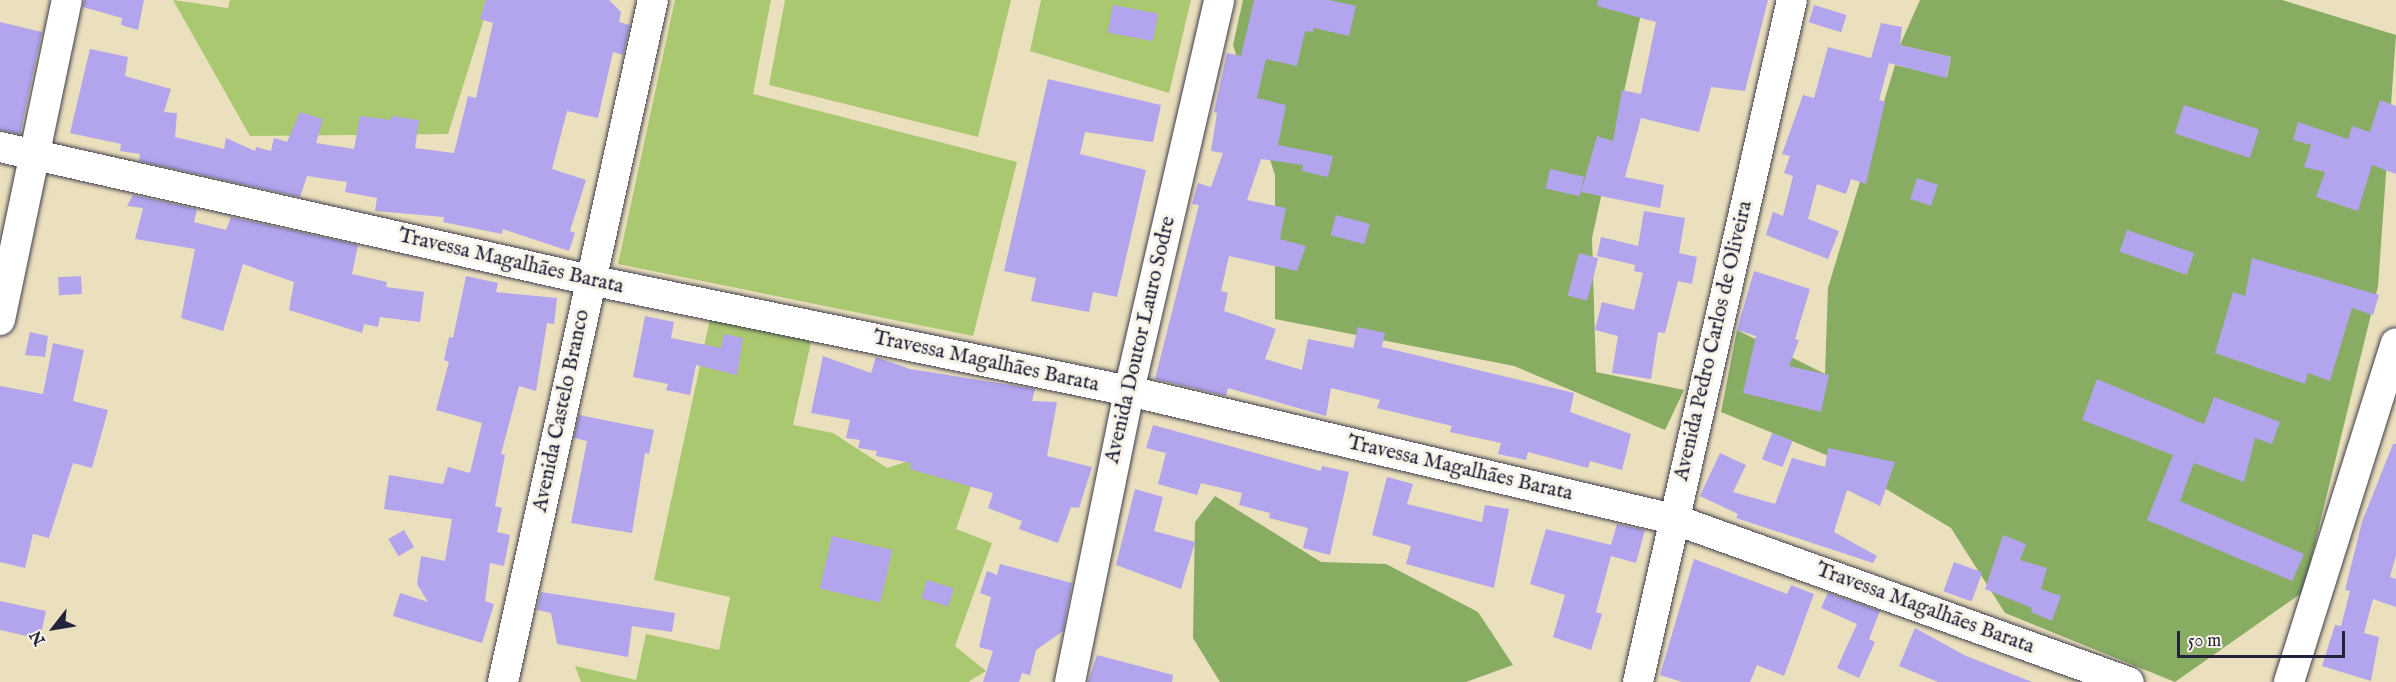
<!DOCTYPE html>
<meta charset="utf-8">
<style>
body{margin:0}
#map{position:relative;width:2396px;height:682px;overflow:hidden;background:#ebe0bd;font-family:"IM FELL English",serif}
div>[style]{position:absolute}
.green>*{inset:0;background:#aac86f}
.forest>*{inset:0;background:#87ac62}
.building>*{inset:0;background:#b2a4ed;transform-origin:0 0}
.roads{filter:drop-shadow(0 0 2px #403e4e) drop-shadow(0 0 2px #403e4e)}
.minor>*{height:30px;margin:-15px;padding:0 15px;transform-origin:15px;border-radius:15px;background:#fff}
span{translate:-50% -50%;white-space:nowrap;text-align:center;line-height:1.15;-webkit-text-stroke:6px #f7f3e8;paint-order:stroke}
.street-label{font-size:21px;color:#22223b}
.north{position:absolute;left:24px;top:598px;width:60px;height:60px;-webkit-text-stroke:4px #f7f3e8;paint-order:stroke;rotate:239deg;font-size:16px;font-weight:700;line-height:24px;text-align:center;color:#22223b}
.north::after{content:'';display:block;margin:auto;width:21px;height:27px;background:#22223b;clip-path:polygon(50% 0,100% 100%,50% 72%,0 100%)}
.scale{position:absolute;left:2177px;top:631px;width:168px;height:27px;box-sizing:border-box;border:3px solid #22223b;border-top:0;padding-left:8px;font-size:18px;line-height:21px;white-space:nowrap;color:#22223b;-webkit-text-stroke:4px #f7f3e8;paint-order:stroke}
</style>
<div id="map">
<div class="green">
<div style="clip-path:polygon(173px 0,228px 8px,230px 0,490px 0,448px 134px,250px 136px)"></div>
<div style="clip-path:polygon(675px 0,771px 0,753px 94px,1017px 162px,973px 336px,618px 264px)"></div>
<div style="clip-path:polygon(785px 0,1011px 0,978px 137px,769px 85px)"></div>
<div style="clip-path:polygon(1041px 0,1191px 0,1169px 93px,1030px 51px)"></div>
<div style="clip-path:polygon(711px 314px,812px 337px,793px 425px,833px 433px,887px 468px,946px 449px,980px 461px,956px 529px,992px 543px,955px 646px,986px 671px,968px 682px,581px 682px,575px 666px,636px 680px,646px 634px,719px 650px,730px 597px,654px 580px)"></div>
</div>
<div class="forest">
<div style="clip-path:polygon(1243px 0,1644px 0,1592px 238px,1596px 372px,1684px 390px,1665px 430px,1514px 366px,1275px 319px,1275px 175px,1233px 45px)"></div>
<div style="clip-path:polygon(1920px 0,2282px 0,2396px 35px,2378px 286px,2303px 592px,2175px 682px,2005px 613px,1951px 528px,1836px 459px,1721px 412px,1737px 330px,1825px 374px,1828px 288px,1895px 65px,1947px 77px,1951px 57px,1900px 45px)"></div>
<div style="clip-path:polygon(1215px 496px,1321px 562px,1386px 564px,1478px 612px,1513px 665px,1466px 682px,1220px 682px,1193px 638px,1195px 522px)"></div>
</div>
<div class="building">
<div style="clip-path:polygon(84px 0,144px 0,138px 30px,121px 25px,122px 18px,83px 7px)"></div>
<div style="clip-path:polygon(486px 0,609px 0,621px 12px,619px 22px,630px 25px,623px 55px,613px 52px,598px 118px,567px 111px,552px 169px,586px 180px,570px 231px,575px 233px,569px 251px,503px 229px,502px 234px,443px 222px,444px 217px,375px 211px,377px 198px,345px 192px,347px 182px,307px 176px,300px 197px,139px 161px,140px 154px,120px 151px,121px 144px,70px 133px,90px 49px,128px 57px,125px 76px,171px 89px,164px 112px,177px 113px,175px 137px,224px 149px,226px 138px,255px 151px,256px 147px,271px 151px,274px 138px,287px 142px,300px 112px,323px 119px,316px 143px,354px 149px,360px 116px,391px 120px,391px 116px,419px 120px,415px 148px,454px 153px,468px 96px,476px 98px,493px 23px,480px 19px)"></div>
<div style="clip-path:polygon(1254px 0,1329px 0,1356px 6px,1349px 36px,1314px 28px,1313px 32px,1305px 31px,1297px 66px,1266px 59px,1257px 98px,1286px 105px,1278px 145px,1333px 156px,1328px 177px,1302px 171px,1303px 165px,1261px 159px,1247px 200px,1286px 208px,1280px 239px,1306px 246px,1297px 271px,1229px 256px,1221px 291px,1228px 293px,1224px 311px,1276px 329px,1265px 359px,1302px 370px,1308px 339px,1353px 348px,1358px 327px,1385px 333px,1382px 347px,1574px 393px,1570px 412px,1631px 434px,1622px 470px,1590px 461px,1588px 468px,1528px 452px,1526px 460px,1498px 454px,1501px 443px,1450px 432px,1452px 426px,1377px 408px,1380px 400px,1331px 388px,1326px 416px,1228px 388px,1226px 396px,1155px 379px,1199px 205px,1192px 204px,1198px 183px,1211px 187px,1223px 153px,1211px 151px,1217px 113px,1214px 112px,1227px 53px,1241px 56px)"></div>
<div style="clip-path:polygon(1598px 0,1768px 0,1745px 91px,1711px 87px,1699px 132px,1641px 118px,1625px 177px,1664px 185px,1660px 208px,1581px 192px,1597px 136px,1613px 141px,1622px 90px,1641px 94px,1656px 22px,1597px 6px)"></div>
<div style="left:1113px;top:5px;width:46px;height:28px;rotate:11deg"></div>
<div style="left:1814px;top:5px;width:34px;height:18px;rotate:17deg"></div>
<div style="clip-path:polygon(0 22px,42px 32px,20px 134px,0 130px)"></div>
<div style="clip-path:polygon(1881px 23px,1902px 27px,1900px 45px,1951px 57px,1946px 78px,1889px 63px,1879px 100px,1885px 102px,1866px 184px,1851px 179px,1846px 194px,1817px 184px,1808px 219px,1839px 231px,1828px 259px,1766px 235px,1773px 212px,1783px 216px,1793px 176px,1784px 173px,1790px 156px,1782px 154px,1803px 95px,1814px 98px,1828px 47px,1871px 58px)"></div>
<div style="clip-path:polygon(1048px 79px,1161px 105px,1153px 142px,1085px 132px,1080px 154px,1146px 170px,1117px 297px,1093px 292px,1089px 312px,1031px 301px,1036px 278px,1004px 271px)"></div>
<div style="clip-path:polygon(2380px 100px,2396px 106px,2396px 174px,2372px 165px,2358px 211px,2316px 197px,2325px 172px,2304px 167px,2311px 145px,2293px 140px,2298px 122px,2348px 139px,2352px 126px,2370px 132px)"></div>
<div style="left:2184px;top:105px;width:79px;height:30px;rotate:18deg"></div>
<div style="left:1550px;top:169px;width:35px;height:20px;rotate:13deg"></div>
<div style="left:1917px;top:178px;width:22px;height:22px;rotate:18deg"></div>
<div style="clip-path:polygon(133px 195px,197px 209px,194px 222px,226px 230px,231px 217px,358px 245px,352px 274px,387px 282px,386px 287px,424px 292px,420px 322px,380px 317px,378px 327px,364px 324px,362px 333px,289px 310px,294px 282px,243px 264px,223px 331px,181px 318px,195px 249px,135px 239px,143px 208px,127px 206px)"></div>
<div style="clip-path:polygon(1644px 211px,1685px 218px,1679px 253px,1697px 257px,1692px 284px,1678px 281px,1665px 333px,1658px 332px,1651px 379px,1612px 373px,1618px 336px,1595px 330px,1602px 302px,1634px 310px,1643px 273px,1634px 271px,1635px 265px,1597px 256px,1601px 237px,1638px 246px)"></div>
<div style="left:1336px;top:215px;width:35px;height:21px;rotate:15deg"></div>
<div style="left:2127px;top:230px;width:71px;height:23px;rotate:19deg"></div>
<div style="left:1579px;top:253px;width:20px;height:44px;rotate:15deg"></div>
<div style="clip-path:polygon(2252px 258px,2379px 295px,2373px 315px,2352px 308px,2330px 381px,2308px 373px,2305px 384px,2215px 353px,2233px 292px,2245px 296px)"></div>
<div style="clip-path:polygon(1754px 271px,1810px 289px,1795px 339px,1799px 340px,1789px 366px,1829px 375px,1821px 412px,1743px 393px,1756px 336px,1737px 330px)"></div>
<div style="left:81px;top:276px;width:18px;height:23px;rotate:87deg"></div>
<div style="clip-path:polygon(466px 276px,498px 283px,496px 292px,557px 298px,554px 324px,547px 323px,536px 391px,519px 386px,501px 454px,505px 455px,495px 506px,502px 508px,497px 532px,510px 535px,504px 566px,490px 563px,485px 601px,494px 604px,482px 643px,393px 616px,400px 593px,428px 602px,417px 584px,421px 556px,445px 561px,452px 519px,384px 509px,389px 475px,443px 484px,448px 467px,470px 473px,482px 423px,436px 410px,449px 362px,444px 360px,449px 337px,453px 338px)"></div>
<div style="clip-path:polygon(645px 316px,674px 322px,671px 338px,721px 348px,724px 334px,743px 338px,737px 375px,696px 365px,690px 395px,666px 390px,668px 384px,633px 377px)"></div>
<div style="clip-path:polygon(30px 332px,48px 336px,45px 357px,25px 355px)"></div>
<div style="clip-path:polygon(53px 343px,84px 350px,73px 401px,108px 410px,92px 468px,73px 463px,49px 538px,33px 534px,25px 568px,0 562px,0 386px,43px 394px)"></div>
<div style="clip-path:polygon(823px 356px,871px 373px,876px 357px,910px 369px,1035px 389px,1032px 401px,1057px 402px,1047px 456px,1092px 467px,1079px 508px,1071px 507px,1058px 543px,1019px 529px,1022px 521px,988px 508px,993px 493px,910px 469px,911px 463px,876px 456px,877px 451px,858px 448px,860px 440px,846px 438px,850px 420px,811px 413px)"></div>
<div style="clip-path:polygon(2097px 379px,2204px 424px,2214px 397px,2280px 422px,2272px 444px,2255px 438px,2244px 482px,2194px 463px,2180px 501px,2304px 554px,2292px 581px,2147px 520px,2173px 455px,2082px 420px)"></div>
<div style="clip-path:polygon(579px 415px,654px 430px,649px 454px,645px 453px,632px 533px,571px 523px,587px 441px,574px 438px)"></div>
<div style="clip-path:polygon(1153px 425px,1321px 471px,1322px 466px,1349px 472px,1330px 555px,1303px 548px,1308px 528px,1269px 518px,1270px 513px,1239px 505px,1242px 493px,1201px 483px,1197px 495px,1158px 484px,1166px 453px,1146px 448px)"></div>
<div style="left:1772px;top:433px;width:22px;height:28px;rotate:21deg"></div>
<div style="clip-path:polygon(2393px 444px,2396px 444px,2396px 555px,2390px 577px,2396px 579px,2396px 607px,2373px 599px,2364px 633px,2379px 637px,2371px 681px,2322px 666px,2335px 625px,2341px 626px,2350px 591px,2345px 590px,2362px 522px)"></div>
<div style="clip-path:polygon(1828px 448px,1895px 462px,1880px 506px,1847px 490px,1834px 532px,1877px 556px,1873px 563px,1736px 518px,1738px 514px,1700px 496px,1720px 453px,1746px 465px,1733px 492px,1775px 504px,1792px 458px,1825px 467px)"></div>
<div style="clip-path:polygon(1387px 477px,1413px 484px,1407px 504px,1482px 522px,1485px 505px,1509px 509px,1494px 588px,1406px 564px,1411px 546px,1372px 535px)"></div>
<div style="clip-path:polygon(1135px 489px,1163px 497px,1154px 531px,1195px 542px,1181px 589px,1116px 565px)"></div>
<div style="clip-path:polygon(1617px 524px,1645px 530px,1636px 563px,1611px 556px,1596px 612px,1602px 614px,1591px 650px,1553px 637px,1565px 595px,1530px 584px,1546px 529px,1611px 545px)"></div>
<div style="left:404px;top:530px;width:20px;height:18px;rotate:60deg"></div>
<div style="clip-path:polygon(2003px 535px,2026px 544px,2020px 560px,2047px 568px,2041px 589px,2061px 596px,2052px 621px,2031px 612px,2032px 608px,1985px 589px)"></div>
<div style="left:832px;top:536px;width:62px;height:54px;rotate:13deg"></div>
<div style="clip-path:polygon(1694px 559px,1787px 594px,1791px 585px,1814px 594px,1784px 676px,1757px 665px,1750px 682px,1682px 682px,1660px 675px)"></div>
<div style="left:1954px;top:562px;width:30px;height:31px;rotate:20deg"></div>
<div style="clip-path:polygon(1000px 564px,1072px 583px,1063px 631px,1036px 650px,1030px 675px,1022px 673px,1019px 682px,983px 682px,993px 651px,979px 647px,991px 597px,980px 593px,987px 571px,997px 575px)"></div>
<div style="left:927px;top:580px;width:28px;height:19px;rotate:17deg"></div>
<div style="clip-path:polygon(541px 592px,675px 613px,672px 632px,632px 626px,628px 657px,557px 644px,551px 613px,537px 610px)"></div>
<div style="clip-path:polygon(1828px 593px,1880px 611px,1869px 639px,1875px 642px,1859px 678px,1837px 668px,1857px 624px,1821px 608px)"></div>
<div style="clip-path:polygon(0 601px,46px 611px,40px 639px,0 630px)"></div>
<div style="clip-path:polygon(1915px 628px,1964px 655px,2032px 682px,1938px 682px,1899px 666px)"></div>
<div style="clip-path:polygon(1097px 655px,1173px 675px,1172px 682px,1088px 682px)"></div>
</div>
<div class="roads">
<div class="minor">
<div style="left:0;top:147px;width:605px;rotate:12.7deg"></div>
<div style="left:590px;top:280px;width:550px;rotate:11.64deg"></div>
<div style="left:1129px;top:391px;width:559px;rotate:13.24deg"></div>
<div style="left:1673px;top:519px;width:484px;rotate:19.7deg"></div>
<div style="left:0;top:320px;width:327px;rotate:-78.2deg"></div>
<div style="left:503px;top:682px;width:698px;rotate:-77.6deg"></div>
<div style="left:1070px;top:682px;width:297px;rotate:-78.5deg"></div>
<div style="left:1129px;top:391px;width:401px;rotate:-77deg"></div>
<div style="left:1638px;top:682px;width:699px;rotate:-77.28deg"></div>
<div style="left:2289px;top:682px;width:355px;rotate:-72.5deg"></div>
</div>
</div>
<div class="street-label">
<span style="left:511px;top:262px;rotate:13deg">Travessa Magalhães Barata</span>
<span style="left:1141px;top:340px;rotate:-77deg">Avenida Doutor Lauro Sodre</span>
<span style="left:1714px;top:341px;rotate:-77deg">Avenida Pedro Carlos de Oliveira</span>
<span style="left:986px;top:362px;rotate:12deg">Travessa Magalhães Barata</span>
<span style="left:562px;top:411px;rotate:-78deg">Avenida Castelo Branco</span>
<span style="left:1460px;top:469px;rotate:13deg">Travessa Magalhães Barata</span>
<span style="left:1925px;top:609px;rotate:20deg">Travessa Magalhães Barata</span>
</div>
<div class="north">N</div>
<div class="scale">50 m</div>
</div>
